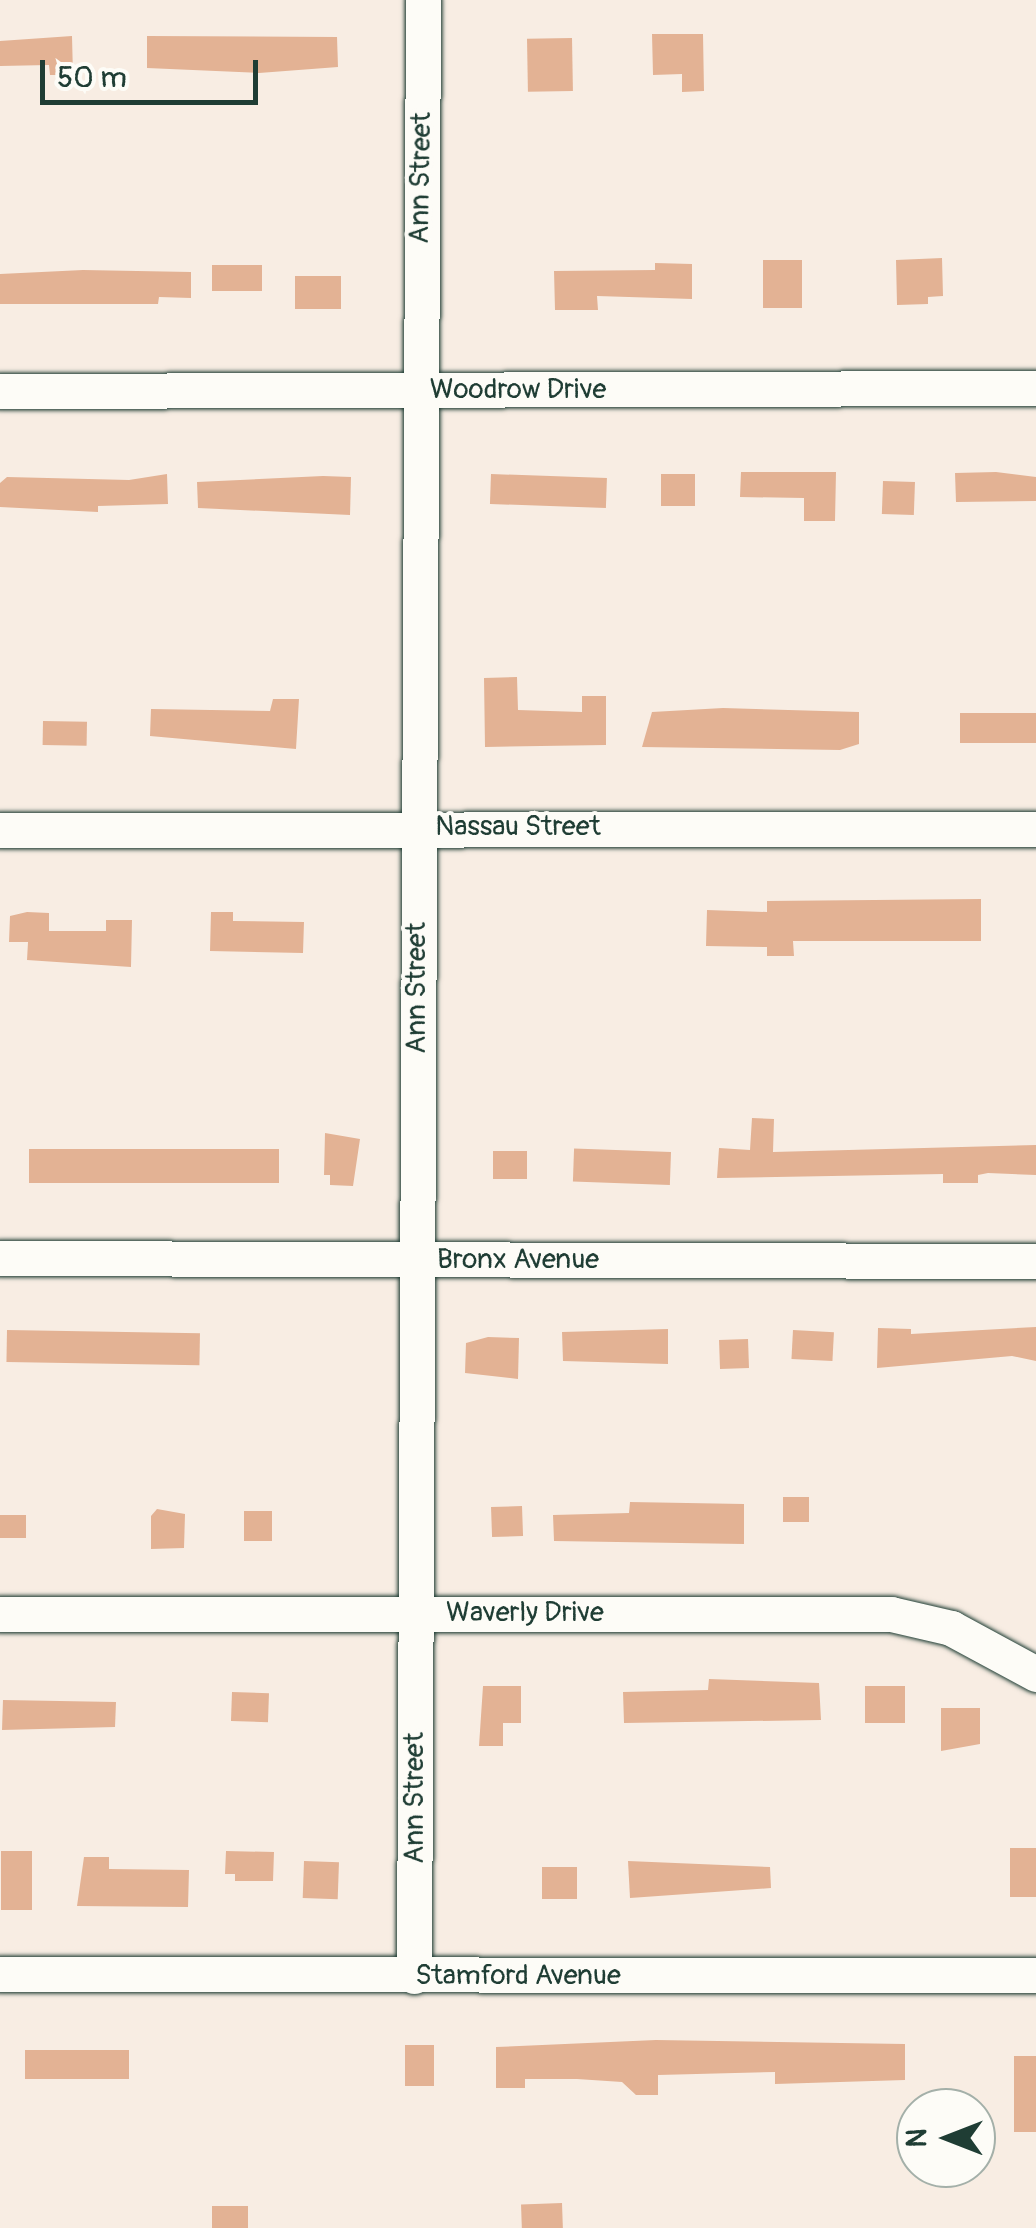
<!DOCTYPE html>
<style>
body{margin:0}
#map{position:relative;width:1036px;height:2228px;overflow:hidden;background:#f8ede3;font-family:Pangolin,sans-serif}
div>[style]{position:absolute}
.building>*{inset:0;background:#e3b294;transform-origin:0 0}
.roads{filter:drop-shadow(0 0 2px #1f3d34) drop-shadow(0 0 2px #1f3d34)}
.minor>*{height:35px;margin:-17.5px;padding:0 17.5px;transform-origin:17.5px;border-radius:17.5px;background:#fdfcf7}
span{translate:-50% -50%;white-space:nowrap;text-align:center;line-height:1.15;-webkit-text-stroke:8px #fdfcf7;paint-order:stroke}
.street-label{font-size:28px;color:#1f3d34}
.north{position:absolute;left:896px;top:2088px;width:100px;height:100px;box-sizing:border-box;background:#fdfcf7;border:2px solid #a4b0a9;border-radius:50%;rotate:270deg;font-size:28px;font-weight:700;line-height:40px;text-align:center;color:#1f3d34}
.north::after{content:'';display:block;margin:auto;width:35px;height:45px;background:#1f3d34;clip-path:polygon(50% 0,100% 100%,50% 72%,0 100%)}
.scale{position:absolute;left:40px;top:60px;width:218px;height:45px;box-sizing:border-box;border:5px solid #1f3d34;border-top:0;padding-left:12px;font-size:30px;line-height:35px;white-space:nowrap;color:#1f3d34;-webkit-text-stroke:8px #fdfcf7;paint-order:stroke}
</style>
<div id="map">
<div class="building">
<div style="clip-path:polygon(652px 34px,703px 34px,704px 91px,682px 92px,682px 74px,653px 75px)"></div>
<div style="clip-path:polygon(72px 36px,73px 75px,50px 75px,49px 65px,0 66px,0 41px)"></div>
<div style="clip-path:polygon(147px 36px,337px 37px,338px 67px,259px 73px,147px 68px)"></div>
<div style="left:572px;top:38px;width:53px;height:45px;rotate:89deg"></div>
<div style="clip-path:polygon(942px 258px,943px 296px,928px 297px,928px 304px,897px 305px,896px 260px)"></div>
<div style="left:802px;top:260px;width:48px;height:39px;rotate:90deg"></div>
<div style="clip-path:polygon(655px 263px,692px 264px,692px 299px,597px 296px,598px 310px,555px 310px,554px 271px,655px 270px)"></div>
<div style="left:212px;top:265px;width:50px;height:26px"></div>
<div style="clip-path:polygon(83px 270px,191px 272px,191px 298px,159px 297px,158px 304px,0 304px,0 274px)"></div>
<div style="left:295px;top:276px;width:46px;height:33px"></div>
<div style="clip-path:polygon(741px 472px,836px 472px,835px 521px,804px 521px,804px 498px,740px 497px)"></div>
<div style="clip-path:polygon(996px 472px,1036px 477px,1036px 501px,956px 502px,955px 473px)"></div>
<div style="clip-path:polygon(167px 474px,168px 504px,98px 506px,98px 512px,0 507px,0 483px,7px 477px,129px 480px)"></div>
<div style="left:491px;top:474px;width:116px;height:30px;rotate:2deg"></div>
<div style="left:661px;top:474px;width:34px;height:32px"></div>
<div style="clip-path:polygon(323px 476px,351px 477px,350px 515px,198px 508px,197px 482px)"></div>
<div style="left:883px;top:481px;width:32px;height:33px;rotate:2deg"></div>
<div style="clip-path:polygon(517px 677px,518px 710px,582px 712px,582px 696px,606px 696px,606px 745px,485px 747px,484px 678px)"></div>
<div style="clip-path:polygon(273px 699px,299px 699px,296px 749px,150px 736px,151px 709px,270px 711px)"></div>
<div style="clip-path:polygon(723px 708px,859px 712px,859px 744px,840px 750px,642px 747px,652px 712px)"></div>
<div style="left:1036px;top:713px;width:30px;height:76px;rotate:90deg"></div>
<div style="left:43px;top:721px;width:44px;height:24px;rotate:1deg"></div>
<div style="clip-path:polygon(981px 899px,981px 941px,793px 941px,794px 956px,767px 956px,767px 947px,706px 946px,707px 910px,767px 912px,767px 901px)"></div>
<div style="clip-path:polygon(27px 912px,49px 913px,49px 931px,106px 931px,106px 920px,132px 920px,131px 967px,27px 960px,28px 942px,9px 942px,10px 916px)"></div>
<div style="clip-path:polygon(211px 912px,233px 912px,233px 921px,304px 922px,303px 953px,210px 951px)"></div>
<div style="clip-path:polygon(752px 1118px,774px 1119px,773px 1152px,1036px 1145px,1036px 1175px,988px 1173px,978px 1175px,978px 1183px,943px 1183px,943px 1174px,717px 1178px,719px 1148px,750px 1150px)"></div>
<div style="clip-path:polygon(325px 1133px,360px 1139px,353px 1186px,330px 1185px,330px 1175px,324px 1175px)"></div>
<div style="left:29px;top:1149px;width:250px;height:34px"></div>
<div style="left:493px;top:1151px;width:34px;height:28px"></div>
<div style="left:671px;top:1152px;width:33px;height:97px;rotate:92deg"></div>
<div style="clip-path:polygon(1036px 1327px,1036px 1361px,1012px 1356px,877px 1368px,878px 1328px,911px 1329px,911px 1334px)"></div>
<div style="clip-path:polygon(668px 1329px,668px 1364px,563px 1361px,562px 1332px)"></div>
<div style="left:7px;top:1330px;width:193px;height:32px;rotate:1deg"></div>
<div style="left:793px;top:1330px;width:41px;height:29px;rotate:3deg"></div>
<div style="clip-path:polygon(488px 1337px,519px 1338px,518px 1379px,465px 1373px,466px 1343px)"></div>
<div style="left:748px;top:1339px;width:29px;height:29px;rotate:88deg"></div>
<div style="left:809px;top:1497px;width:25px;height:26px;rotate:90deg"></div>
<div style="clip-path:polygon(630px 1502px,744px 1504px,744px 1544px,554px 1541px,553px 1515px,629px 1513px)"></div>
<div style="left:522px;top:1506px;width:30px;height:31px;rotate:88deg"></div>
<div style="clip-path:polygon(157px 1509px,185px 1514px,184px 1548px,151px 1549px,151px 1516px)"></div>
<div style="left:244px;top:1511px;width:28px;height:30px"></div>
<div style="left:0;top:1515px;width:26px;height:23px"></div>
<div style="clip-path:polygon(709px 1679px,819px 1683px,821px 1720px,624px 1723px,623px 1692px,708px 1690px)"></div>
<div style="clip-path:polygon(483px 1686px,521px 1686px,521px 1723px,503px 1723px,503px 1746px,479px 1746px)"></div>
<div style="left:905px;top:1686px;width:37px;height:40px;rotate:90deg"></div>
<div style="left:232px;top:1692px;width:37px;height:29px;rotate:2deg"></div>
<div style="clip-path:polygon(3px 1700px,116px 1702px,115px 1727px,2px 1730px)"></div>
<div style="clip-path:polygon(941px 1708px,980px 1708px,980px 1744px,941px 1751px)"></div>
<div style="left:1036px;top:1848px;width:49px;height:26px;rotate:90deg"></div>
<div style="left:1px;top:1851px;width:31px;height:59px"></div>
<div style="clip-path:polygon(226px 1851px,274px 1852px,273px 1881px,235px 1881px,235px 1874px,225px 1874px)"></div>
<div style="clip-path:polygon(84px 1857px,109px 1857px,109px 1869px,189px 1870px,188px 1907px,77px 1906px)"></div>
<div style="left:304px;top:1861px;width:35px;height:37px;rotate:2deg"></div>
<div style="clip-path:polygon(628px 1861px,770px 1867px,771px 1888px,630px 1898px)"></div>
<div style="left:542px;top:1867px;width:35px;height:32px"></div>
<div style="clip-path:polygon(656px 2040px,905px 2044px,905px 2080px,775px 2084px,775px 2072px,658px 2075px,658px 2095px,636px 2095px,622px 2082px,577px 2079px,525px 2079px,525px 2088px,496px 2088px,496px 2047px)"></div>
<div style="left:405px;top:2045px;width:29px;height:41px"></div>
<div style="left:25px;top:2050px;width:104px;height:29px"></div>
<div style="left:1014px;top:2056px;width:22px;height:76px"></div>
<div style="left:562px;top:2203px;width:25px;height:41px;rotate:88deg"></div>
<div style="left:212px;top:2206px;width:36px;height:22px"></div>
</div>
<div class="roads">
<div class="minor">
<div style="left:0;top:391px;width:1036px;rotate:-0.17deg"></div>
<div style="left:0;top:830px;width:1036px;rotate:-0.06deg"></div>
<div style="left:0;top:1258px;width:1036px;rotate:0.17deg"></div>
<div style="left:0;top:1614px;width:891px"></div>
<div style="left:891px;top:1614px;width:62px;rotate:13.1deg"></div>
<div style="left:951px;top:1628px;width:97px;rotate:28.4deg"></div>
<div style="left:0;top:1974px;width:1036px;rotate:0.06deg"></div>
<div style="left:414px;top:1976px;width:1976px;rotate:-89.74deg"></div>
</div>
</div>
<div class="street-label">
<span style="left:421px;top:178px;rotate:-89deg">Ann Street</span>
<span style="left:518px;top:390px">Woodrow Drive</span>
<span style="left:518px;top:827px">Nassau Street</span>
<span style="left:417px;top:988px;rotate:-90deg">Ann Street</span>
<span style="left:518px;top:1260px">Bronx Avenue</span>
<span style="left:525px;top:1613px">Waverly Drive</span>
<span style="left:415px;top:1798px;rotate:-90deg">Ann Street</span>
<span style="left:518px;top:1976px">Stamford Avenue</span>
</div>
<div class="north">N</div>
<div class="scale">50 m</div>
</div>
